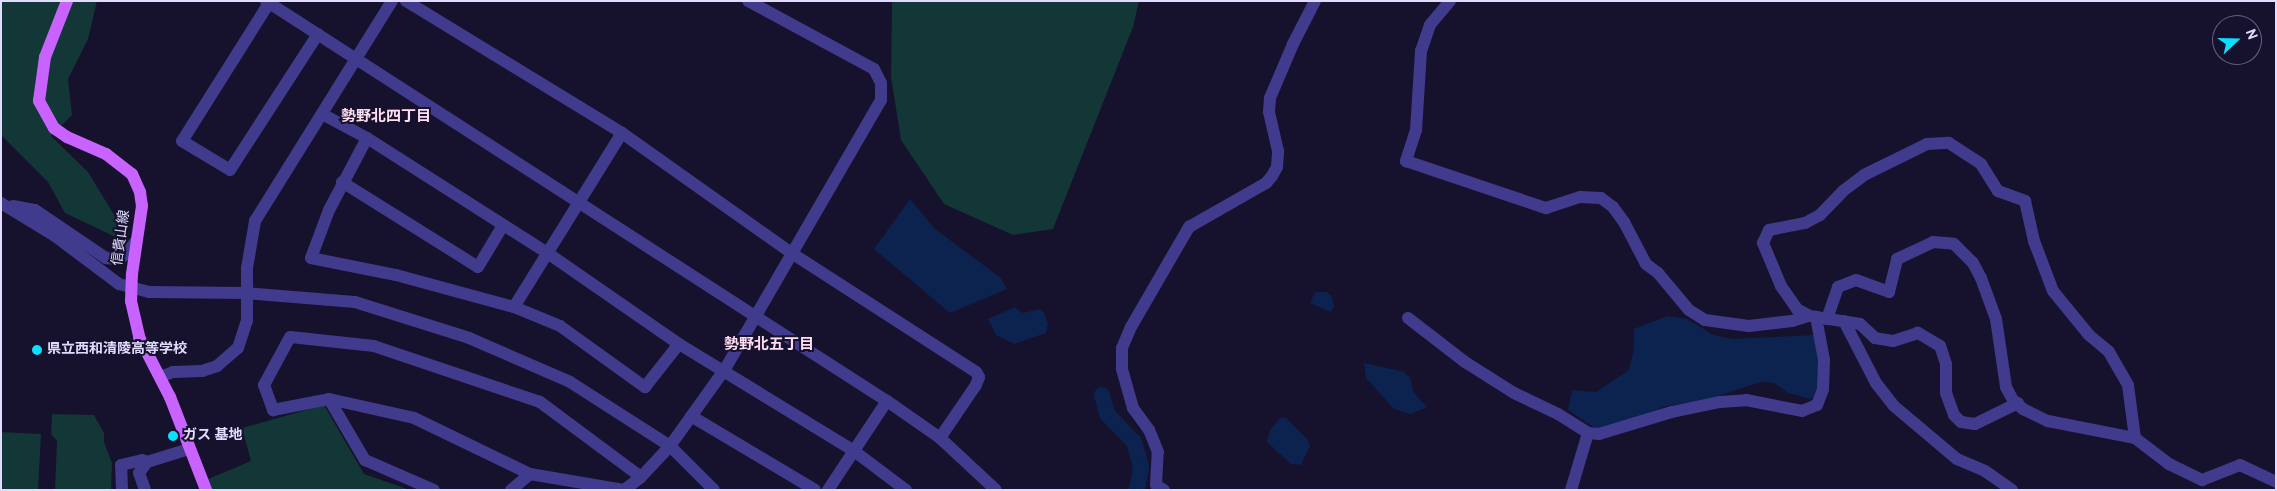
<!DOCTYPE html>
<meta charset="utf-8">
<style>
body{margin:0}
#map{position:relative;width:2277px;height:491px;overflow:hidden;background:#16112c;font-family:Overpass,"Noto Sans JP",sans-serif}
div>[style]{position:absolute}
.green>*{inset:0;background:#133636;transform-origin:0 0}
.water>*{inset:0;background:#0c2350}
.river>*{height:16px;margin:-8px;padding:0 8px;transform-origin:8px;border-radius:8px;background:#0c2350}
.minor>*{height:12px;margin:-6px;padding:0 6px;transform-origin:6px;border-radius:6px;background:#403b8c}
.major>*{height:12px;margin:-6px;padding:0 6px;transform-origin:6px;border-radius:6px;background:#c863ff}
.major-bridge>*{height:12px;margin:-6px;padding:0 6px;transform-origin:6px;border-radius:6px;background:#c863ff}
.dots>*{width:14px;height:14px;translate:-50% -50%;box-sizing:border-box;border:2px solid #16112c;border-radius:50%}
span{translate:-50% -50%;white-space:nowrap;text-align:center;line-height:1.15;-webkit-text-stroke:4px #16112c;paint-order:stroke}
.street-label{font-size:14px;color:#e1dcff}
.poi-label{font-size:14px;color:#e1dcff;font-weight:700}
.left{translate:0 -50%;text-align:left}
.neighbourhood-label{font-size:15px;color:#ffdef2;font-weight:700}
.frame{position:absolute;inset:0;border:2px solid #e1dcff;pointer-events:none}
.north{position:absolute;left:2212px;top:15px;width:50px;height:50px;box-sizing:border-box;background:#16112c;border:1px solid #676280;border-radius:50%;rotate:69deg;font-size:14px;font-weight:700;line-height:20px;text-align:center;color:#e1dcff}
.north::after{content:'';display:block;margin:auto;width:18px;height:22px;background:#08e0ff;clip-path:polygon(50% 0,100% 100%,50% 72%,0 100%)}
</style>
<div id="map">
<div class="green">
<div style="clip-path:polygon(1px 1px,97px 1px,88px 39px,68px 79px,72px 115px,51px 136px,88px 172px,116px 218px,124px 241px,65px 213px,48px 182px,1px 135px)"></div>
<div style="clip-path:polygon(892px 1px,1139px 1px,1133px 27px,1053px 229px,1013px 235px,944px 204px,901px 140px,891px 77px)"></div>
<div style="clip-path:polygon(324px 405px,364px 474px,410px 490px,211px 490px,206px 480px,251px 461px,242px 428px)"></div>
<div style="clip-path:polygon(52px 414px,94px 415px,104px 433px,104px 442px,112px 463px,111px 490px,55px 490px,57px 441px,51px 434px)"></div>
<div style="left:1px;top:432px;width:40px;height:58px;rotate:3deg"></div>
</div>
<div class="water">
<div style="clip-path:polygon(910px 199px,935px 229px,1001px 278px,1007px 289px,950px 313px,874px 249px)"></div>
<div style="clip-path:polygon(1315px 292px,1326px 292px,1332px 296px,1334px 307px,1331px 312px,1310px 303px)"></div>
<div style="clip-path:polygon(1015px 307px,1023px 313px,1040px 309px,1044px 313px,1048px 324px,1046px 333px,1014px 344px,996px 335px,988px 319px)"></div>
<div style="clip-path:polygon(1667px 316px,1687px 319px,1714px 335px,1733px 339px,1814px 335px,1828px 384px,1811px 399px,1788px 393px,1774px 383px,1761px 382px,1711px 398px,1663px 407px,1620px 426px,1596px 429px,1568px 410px,1572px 390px,1596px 392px,1629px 370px,1634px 349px,1634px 329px)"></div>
<div style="clip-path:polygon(1364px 363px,1404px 372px,1410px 378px,1414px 393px,1427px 407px,1411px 414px,1394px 409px,1366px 378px)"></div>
<div style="clip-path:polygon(1280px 418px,1286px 418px,1308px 440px,1310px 446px,1301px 465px,1291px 464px,1267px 442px,1270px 430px)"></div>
</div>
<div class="river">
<div style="left:1102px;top:395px;width:20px;rotate:75deg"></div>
<div style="left:1107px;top:414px;width:39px;rotate:46deg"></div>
<div style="left:1134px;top:442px;width:26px;rotate:74deg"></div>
<div style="left:1141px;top:467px;width:23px;rotate:100deg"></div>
</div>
<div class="minor">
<div style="left:266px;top:1px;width:739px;rotate:32.79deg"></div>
<div style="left:887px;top:401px;width:65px;rotate:34.9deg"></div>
<div style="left:940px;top:438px;width:76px;rotate:42.9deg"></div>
<div style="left:406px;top:1px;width:253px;rotate:31.4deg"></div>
<div style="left:622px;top:133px;width:209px;rotate:35.3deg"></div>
<div style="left:793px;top:254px;width:218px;rotate:32.8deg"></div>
<div style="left:976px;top:372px;width:6px;rotate:59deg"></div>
<div style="left:979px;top:377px;width:9px;rotate:111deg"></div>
<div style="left:976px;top:385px;width:64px;rotate:124.2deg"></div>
<div style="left:1450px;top:1px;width:31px;rotate:130deg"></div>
<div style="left:1430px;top:25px;width:28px;rotate:109deg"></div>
<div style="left:1421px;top:51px;width:79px;rotate:93.6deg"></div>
<div style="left:1416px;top:130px;width:33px;rotate:108deg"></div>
<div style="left:1406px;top:161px;width:148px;rotate:18.6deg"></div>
<div style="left:1546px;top:208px;width:36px;rotate:-18deg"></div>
<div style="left:1580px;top:197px;width:21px;rotate:3deg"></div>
<div style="left:1601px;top:198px;width:15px;rotate:37deg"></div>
<div style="left:1613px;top:207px;width:19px;rotate:54deg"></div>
<div style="left:1624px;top:222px;width:47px;rotate:62.4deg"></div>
<div style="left:1646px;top:264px;width:15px;rotate:37deg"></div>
<div style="left:1658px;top:273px;width:48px;rotate:50deg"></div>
<div style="left:1689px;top:310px;width:19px;rotate:32deg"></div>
<div style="left:1705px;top:320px;width:44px;rotate:7.8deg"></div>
<div style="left:1749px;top:326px;width:43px;rotate:-6.6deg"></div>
<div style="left:1792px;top:321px;width:17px;rotate:-17deg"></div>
<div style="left:269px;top:3px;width:163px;rotate:122.2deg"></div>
<div style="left:182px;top:141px;width:56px;rotate:31.1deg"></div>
<div style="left:230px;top:170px;width:162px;rotate:-57.1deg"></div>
<div style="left:322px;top:114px;width:51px;rotate:28.1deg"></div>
<div style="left:367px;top:138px;width:216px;rotate:32.5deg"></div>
<div style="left:549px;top:254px;width:158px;rotate:34.7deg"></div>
<div style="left:679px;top:344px;width:205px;rotate:31.4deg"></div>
<div style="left:854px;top:451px;width:65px;rotate:36.9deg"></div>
<div style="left:367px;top:138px;width:81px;rotate:117.8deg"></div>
<div style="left:329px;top:210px;width:51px;rotate:110.6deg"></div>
<div style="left:311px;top:258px;width:87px;rotate:11.3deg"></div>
<div style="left:396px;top:275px;width:122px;rotate:15.2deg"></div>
<div style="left:514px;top:307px;width:50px;rotate:22.4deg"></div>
<div style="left:560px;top:326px;width:105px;rotate:35.7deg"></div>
<div style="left:645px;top:387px;width:55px;rotate:-51.7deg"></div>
<div style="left:342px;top:182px;width:160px;rotate:32deg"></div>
<div style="left:478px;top:267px;width:47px;rotate:-59deg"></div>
<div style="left:1px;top:203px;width:63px;rotate:31.4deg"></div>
<div style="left:55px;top:236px;width:80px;rotate:36.9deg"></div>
<div style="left:119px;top:284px;width:31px;rotate:15deg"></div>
<div style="left:149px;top:292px;width:96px;rotate:0.6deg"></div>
<div style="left:245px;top:293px;width:110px;rotate:4.7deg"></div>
<div style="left:355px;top:302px;width:120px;rotate:17.5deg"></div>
<div style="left:469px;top:338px;width:110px;rotate:23.5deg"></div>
<div style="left:570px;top:382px;width:119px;rotate:32.6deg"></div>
<div style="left:670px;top:446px;width:62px;rotate:45deg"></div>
<div style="left:13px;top:206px;width:22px;rotate:10deg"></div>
<div style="left:35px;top:210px;width:86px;rotate:34.1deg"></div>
<div style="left:106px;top:258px;width:11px;rotate:5deg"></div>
<div style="left:117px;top:259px;width:9px;rotate:-27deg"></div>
<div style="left:125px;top:255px;width:16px;rotate:-52deg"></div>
<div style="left:514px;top:307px;width:205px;rotate:-58.2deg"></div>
<div style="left:1408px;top:318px;width:72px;rotate:37.7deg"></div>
<div style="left:1465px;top:362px;width:58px;rotate:32.3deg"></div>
<div style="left:1514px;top:393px;width:49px;rotate:25.5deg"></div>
<div style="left:1558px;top:414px;width:36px;rotate:32deg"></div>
<div style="left:1588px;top:433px;width:11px;rotate:5deg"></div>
<div style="left:1599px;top:434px;width:76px;rotate:-16.8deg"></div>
<div style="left:1672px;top:412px;width:49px;rotate:-11.8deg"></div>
<div style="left:1720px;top:402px;width:26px;rotate:-4deg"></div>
<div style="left:1746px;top:400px;width:57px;rotate:11.1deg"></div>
<div style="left:1802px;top:411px;width:16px;rotate:-22deg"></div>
<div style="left:1817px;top:405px;width:17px;rotate:-69deg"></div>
<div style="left:1823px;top:389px;width:29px;rotate:-88deg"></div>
<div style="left:1824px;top:360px;width:44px;rotate:-100.5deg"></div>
<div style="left:1827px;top:319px;width:34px;rotate:-71deg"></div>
<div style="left:1838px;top:287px;width:19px;rotate:-21deg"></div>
<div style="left:1856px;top:280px;width:35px;rotate:20deg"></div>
<div style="left:1889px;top:292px;width:34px;rotate:-76deg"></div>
<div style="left:1897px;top:259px;width:40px;rotate:-25deg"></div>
<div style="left:1933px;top:242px;width:21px;rotate:5deg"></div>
<div style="left:1954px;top:244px;width:27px;rotate:45deg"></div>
<div style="left:1973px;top:263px;width:17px;rotate:62deg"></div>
<div style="left:1981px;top:278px;width:44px;rotate:69.9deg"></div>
<div style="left:1996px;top:319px;width:69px;rotate:81.6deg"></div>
<div style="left:2006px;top:387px;width:15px;rotate:62deg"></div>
<div style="left:2013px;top:400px;width:13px;rotate:42deg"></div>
<div style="left:2023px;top:409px;width:28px;rotate:26deg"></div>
<div style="left:2048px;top:421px;width:89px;rotate:11.1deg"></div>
<div style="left:2135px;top:438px;width:43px;rotate:37.4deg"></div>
<div style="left:2169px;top:464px;width:37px;rotate:26deg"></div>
<div style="left:2202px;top:480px;width:41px;rotate:-21.5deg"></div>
<div style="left:2240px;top:465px;width:40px;rotate:25deg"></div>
<div style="left:1844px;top:321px;width:70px;rotate:62.7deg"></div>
<div style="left:1876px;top:383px;width:29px;rotate:52deg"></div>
<div style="left:1894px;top:406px;width:82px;rotate:40.1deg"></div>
<div style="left:1957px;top:459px;width:30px;rotate:23deg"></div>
<div style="left:1985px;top:471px;width:33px;rotate:35deg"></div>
<div style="left:160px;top:377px;width:14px;rotate:-21deg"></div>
<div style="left:173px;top:372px;width:29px;rotate:-2deg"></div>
<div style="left:202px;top:371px;width:16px;rotate:-18deg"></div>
<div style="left:217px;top:366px;width:28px;rotate:-41deg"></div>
<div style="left:238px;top:348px;width:28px;rotate:-72deg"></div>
<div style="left:247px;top:321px;width:53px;rotate:-90deg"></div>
<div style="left:247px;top:268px;width:48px;rotate:-80.3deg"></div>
<div style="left:255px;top:221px;width:259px;rotate:-58.1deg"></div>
<div style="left:329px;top:399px;width:71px;rotate:59.5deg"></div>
<div style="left:365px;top:460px;width:75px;rotate:23.5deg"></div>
<div style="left:2018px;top:403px;width:48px;rotate:154deg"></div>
<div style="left:1975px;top:424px;width:14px;rotate:-172deg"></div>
<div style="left:1961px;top:422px;width:10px;rotate:-135deg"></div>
<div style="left:1954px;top:415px;width:23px;rotate:-110deg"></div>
<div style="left:1946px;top:393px;width:29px;rotate:-90deg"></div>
<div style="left:1946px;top:364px;width:19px;rotate:-108deg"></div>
<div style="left:1940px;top:346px;width:26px;rotate:-149deg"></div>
<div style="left:1918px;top:333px;width:26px;rotate:162deg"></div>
<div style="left:1893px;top:341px;width:18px;rotate:-171deg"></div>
<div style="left:1875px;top:338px;width:21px;rotate:-137deg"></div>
<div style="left:1860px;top:324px;width:51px;rotate:-170.9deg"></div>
<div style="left:1810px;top:316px;width:15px;rotate:-152deg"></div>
<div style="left:1797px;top:309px;width:28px;rotate:-125deg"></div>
<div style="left:1781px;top:286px;width:47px;rotate:-112.7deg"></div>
<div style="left:1763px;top:243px;width:14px;rotate:-65deg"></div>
<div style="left:1769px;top:230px;width:37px;rotate:-11deg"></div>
<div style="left:1805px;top:223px;width:17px;rotate:-28deg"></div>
<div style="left:1820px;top:215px;width:33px;rotate:-46deg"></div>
<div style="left:1843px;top:191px;width:26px;rotate:-37deg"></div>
<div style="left:1864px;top:175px;width:70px;rotate:-26.2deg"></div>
<div style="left:1927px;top:144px;width:22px;rotate:-3deg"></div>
<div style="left:1949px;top:143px;width:38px;rotate:33deg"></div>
<div style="left:1981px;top:164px;width:32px;rotate:58deg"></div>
<div style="left:1998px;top:191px;width:29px;rotate:20deg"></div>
<div style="left:2025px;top:201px;width:41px;rotate:77.3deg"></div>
<div style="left:2034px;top:241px;width:53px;rotate:69.2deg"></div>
<div style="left:2053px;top:291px;width:57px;rotate:50.7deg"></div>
<div style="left:2089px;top:335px;width:26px;rotate:40deg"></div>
<div style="left:2109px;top:352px;width:38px;rotate:60deg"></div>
<div style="left:2128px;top:385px;width:53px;rotate:82.5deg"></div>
<div style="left:691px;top:416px;width:144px;rotate:30.8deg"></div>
<div style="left:641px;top:477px;width:126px;rotate:-143.4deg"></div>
<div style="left:540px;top:402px;width:175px;rotate:-161.4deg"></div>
<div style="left:374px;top:346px;width:84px;rotate:-173.9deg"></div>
<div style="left:290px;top:337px;width:55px;rotate:118.4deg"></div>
<div style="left:264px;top:385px;width:27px;rotate:70deg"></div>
<div style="left:273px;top:410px;width:57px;rotate:-11.1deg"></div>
<div style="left:329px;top:399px;width:87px;rotate:12.6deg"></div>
<div style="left:414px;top:418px;width:129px;rotate:25.8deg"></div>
<div style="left:530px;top:474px;width:95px;rotate:9.7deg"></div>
<div style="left:624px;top:490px;width:21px;rotate:-37deg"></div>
<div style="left:641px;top:477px;width:42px;rotate:-46.9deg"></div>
<div style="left:670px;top:446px;width:95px;rotate:-54.5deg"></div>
<div style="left:725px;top:369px;width:311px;rotate:-59.9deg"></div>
<div style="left:881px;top:100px;width:17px;rotate:-90deg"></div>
<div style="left:881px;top:83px;width:16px;rotate:-117deg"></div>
<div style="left:874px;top:69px;width:143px;rotate:-151.6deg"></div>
<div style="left:122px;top:490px;width:25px;rotate:-92deg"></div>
<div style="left:121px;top:465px;width:22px;rotate:-13deg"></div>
<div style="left:142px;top:460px;width:5px;rotate:22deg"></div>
<div style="left:145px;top:490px;width:18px;rotate:-109deg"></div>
<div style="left:139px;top:473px;width:14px;rotate:-54deg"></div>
<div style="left:147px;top:462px;width:44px;rotate:-17.2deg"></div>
<div style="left:511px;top:490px;width:25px;rotate:-40deg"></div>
<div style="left:828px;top:490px;width:107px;rotate:-56.5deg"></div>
<div style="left:1164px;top:490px;width:9px;rotate:-148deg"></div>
<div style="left:1156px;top:485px;width:33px;rotate:-87deg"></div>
<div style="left:1158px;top:452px;width:24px;rotate:-112deg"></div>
<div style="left:1149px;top:430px;width:27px;rotate:-126deg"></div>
<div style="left:1133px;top:408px;width:41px;rotate:-105.8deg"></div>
<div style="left:1122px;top:369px;width:21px;rotate:-90deg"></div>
<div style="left:1122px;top:348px;width:23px;rotate:-67deg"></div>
<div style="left:1131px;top:327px;width:116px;rotate:-59.9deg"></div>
<div style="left:1189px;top:227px;width:89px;rotate:-29.7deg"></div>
<div style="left:1266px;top:183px;width:9px;rotate:-49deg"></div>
<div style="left:1272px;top:176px;width:10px;rotate:-61deg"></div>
<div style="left:1277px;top:167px;width:16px;rotate:-86deg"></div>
<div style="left:1278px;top:151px;width:40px;rotate:-103deg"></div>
<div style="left:1269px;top:112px;width:14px;rotate:-86deg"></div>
<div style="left:1270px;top:98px;width:59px;rotate:-66.9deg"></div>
<div style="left:1293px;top:44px;width:48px;rotate:-62.9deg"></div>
<div style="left:1571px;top:490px;width:59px;rotate:-73.4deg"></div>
</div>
<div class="major">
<div style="left:67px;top:1px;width:60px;rotate:111.4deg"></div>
<div style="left:45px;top:57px;width:44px;rotate:97.8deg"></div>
<div style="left:39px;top:101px;width:31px;rotate:61deg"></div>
<div style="left:54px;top:128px;width:16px;rotate:35deg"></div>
<div style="left:67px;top:137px;width:43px;rotate:23.6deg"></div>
<div style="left:106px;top:154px;width:33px;rotate:38deg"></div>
<div style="left:132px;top:174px;width:20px;rotate:66deg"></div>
<div style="left:140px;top:192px;width:14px;rotate:82deg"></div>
<div style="left:142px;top:206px;width:69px;rotate:98.4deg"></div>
<div style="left:131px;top:301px;width:37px;rotate:77deg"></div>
<div style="left:139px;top:337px;width:68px;rotate:62.7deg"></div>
<div style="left:170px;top:397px;width:100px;rotate:68.8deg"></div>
</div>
<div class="major-bridge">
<div style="left:131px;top:301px;width:27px;rotate:-88deg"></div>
</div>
<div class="dots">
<div style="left:37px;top:350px;background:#08e0ff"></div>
<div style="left:173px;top:436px;background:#08e0ff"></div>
</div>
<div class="street-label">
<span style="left:122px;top:238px;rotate:-82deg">信貴山線</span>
</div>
<div class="poi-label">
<span class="left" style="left:47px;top:350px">県立西和清陵高等学校</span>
<span class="left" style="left:183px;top:436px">ガス 基地</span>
</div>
<div class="neighbourhood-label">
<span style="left:386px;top:118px">勢野北四丁目</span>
<span style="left:769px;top:346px">勢野北五丁目</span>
</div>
<div class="frame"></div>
<div class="north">N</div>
</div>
